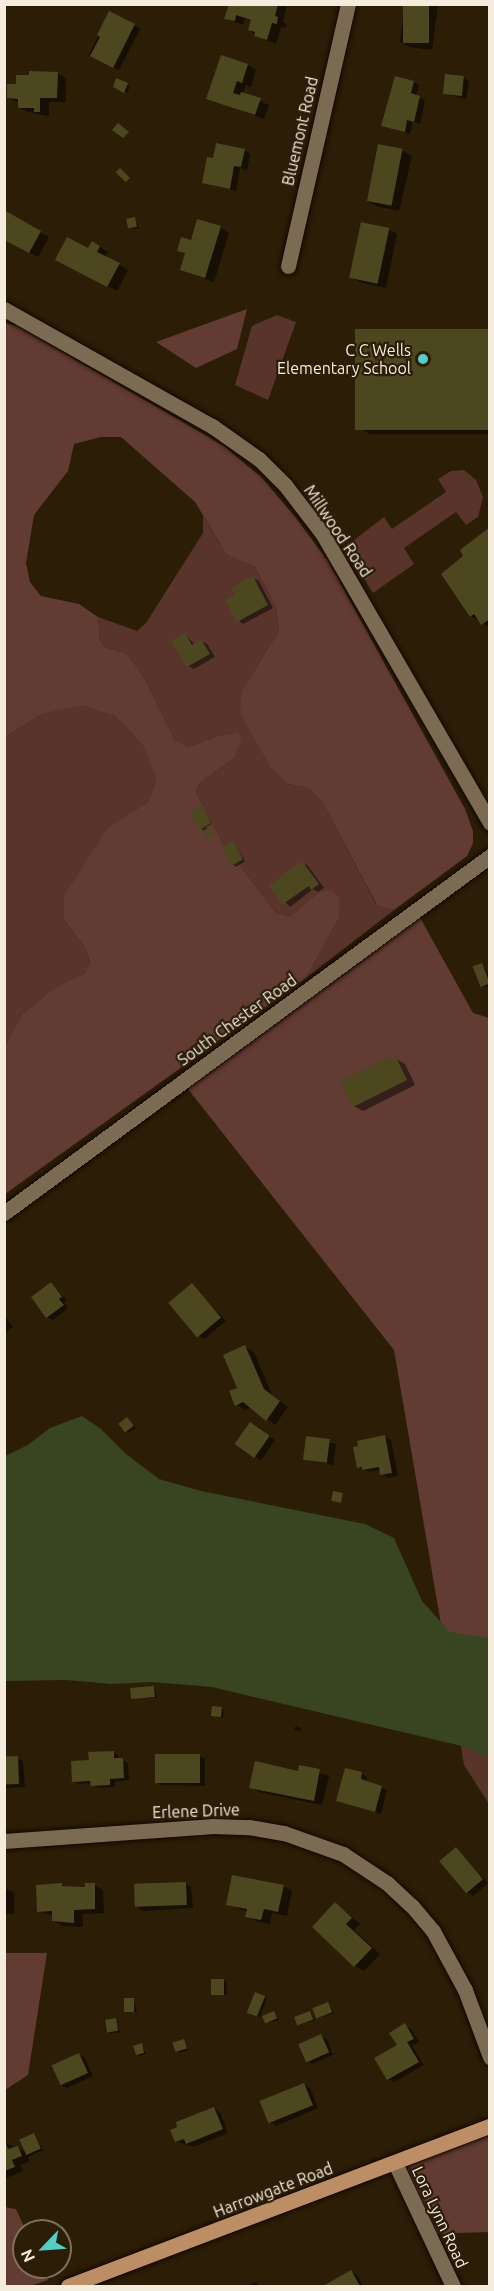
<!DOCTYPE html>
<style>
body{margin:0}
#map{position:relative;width:494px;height:2291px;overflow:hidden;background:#2b1d06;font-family:Ubuntu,sans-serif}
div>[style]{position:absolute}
.green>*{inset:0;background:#59342b}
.forest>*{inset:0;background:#623b32}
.water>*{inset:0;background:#394420}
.shadow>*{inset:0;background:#0007;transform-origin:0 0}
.building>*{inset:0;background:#4d4720;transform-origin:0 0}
.roads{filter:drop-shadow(0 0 2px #130700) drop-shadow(0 0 2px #130700)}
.minor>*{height:15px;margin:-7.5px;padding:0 7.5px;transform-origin:7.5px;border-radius:7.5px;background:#7b6b52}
.major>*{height:15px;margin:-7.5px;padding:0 7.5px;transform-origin:7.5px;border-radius:7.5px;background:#bd8e66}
.dots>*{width:16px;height:16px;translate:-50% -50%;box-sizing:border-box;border:3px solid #2b1d06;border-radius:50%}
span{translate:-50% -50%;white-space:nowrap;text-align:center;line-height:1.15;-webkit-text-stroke:4.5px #2b1d06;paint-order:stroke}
.street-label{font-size:16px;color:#f5ecde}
.poi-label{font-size:16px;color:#f5ecde}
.right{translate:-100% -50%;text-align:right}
.frame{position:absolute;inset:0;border:6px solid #f5ecde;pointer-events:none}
.north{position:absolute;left:12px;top:2219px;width:60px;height:60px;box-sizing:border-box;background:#2b1d06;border:2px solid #7c705c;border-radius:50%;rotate:245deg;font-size:16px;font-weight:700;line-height:24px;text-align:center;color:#f5ecde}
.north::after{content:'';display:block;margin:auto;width:21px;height:27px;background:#54cdc7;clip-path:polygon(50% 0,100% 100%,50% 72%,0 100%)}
</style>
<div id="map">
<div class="green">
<div style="clip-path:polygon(277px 315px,296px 322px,268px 400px,235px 385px,252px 326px)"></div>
<div style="clip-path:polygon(464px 470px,476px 480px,483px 497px,478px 517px,466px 525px,456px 512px,404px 548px,414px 564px,373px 593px,345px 547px,384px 517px,392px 529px,446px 492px,438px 479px,451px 471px)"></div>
<div style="clip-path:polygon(203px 516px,227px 555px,255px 567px,276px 607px,279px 631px,242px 690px,288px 784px,307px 788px,321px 800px,376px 904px,394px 910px,306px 978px,339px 918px,318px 893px,290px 916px,276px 913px,221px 840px,196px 792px,200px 783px,234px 758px,215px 737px,189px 747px,175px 740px,144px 677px,127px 654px,105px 647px,100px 641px,98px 617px,137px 631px,146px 623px,203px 533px)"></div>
<div style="clip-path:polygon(82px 704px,115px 716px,146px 747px,156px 781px,148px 802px,109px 826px,64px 920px,85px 947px,90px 964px,85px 973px,54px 988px,22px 1014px,5px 1049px,5px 737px,42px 714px)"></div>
<div style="clip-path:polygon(456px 1716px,489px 1730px,489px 1804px,464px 1765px)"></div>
</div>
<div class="forest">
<div style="clip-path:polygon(247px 309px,237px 349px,196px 368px,156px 342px)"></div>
<div style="clip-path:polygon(5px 323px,17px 326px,224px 446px,262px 478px,296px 518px,328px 561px,465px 809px,473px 831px,473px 843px,467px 856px,394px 910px,377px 905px,321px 800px,307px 788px,288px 784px,271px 768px,240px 713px,242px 690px,279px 631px,276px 607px,255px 567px,227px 555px,195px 502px,121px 437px,101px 437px,74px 444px,68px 471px,34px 515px,26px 563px,30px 582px,41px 596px,79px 604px,98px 617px,100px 641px,105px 647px,127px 654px,144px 677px,175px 740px,189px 747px,215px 737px,238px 733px,242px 741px,234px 758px,200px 783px,196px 792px,221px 840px,276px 913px,290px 916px,318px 893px,331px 890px,339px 898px,339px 918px,306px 978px,5px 1194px,4px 1049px,22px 1014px,54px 988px,85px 973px,90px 963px,85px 947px,64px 920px,64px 896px,109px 826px,148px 802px,156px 781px,145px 747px,115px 716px,82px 705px,42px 714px,5px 737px)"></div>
<div style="clip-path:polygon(418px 914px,473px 1013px,489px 1018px,489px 1694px,443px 1636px,394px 1350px,184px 1084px)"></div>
<div style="clip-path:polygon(5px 1953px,47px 1953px,28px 2075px,5px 2090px)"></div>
<div style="clip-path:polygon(489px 2126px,489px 2232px,427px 2234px,395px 2163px)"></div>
<div style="clip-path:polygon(4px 2207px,16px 2209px,26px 2231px,24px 2267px,42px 2267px,48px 2280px,30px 2286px,5px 2286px)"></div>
</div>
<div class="water">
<div style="clip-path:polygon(82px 1416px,101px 1429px,126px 1454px,159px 1479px,201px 1491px,365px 1524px,394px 1538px,422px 1601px,450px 1632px,489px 1638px,489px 1759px,466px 1747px,212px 1687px,152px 1682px,112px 1684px,66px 1680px,5px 1681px,5px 1456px,28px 1445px,50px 1428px)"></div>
</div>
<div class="shadow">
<div style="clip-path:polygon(244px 4px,287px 4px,283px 22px,287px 24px,286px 28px,281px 27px,276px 44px,256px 36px,249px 29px,252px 21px,245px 19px,243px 25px,226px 18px)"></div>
<div style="clip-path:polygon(405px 4px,438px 4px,432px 50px,409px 47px,400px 42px)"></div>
<div style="left:110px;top:13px;width:34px;height:47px;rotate:27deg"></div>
<div style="clip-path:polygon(248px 65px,256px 70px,251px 87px,246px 85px,243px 94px,269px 105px,264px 119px,208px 98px)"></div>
<div style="clip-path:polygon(57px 73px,66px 78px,66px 102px,49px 102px,49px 116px,28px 112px,19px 107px,19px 103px,9px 98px)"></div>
<div style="clip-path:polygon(464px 78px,469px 81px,466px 99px,444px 94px)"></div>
<div style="clip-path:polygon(414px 82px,419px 85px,416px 96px,425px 100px,420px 124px,413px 122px,410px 134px,383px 125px)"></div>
<div style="clip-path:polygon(127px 85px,130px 86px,127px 93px,115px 86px)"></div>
<div style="clip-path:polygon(379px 145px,403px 151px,412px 156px,399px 211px,376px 206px,367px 201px)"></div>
<div style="clip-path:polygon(245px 150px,250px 154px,247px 170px,240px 168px,236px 191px,204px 182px)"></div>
<div style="clip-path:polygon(4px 212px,49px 237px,38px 257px,4px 239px)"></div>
<div style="clip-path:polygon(135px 218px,139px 228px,133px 229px,130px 228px)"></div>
<div style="clip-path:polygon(220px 228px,229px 233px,214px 282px,182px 270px,186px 254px,178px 250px)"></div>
<div style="clip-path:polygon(388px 229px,397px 234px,386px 288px,359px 282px,351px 277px)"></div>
<div style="clip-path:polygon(93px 243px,108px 252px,105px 257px,128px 270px,117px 291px,66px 265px,89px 250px)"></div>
<div style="clip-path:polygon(490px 331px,490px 434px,370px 434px,361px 429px)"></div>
<div style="clip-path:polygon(490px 529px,490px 628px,471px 616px,465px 557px)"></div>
<div style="clip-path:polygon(253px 578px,259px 581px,273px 608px,243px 624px,238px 620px,237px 596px)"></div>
<div style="clip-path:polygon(185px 634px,195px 645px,201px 641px,207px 644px,215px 657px,194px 669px,188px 666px)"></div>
<div style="clip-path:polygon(201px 807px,212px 824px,206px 827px,214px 834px,208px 837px,201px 828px)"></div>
<div style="clip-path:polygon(233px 843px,245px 861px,236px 867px,233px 865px)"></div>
<div style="clip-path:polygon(302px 863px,308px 866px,324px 888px,318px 892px,313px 889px,290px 907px,271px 886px)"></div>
<div style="clip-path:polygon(482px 964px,490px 978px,490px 986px,485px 987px,483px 986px)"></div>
<div style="clip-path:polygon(396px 1059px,405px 1064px,415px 1085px,363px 1111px,354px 1106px,391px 1061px)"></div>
<div style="clip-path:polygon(51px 1284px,66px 1300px,64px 1302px,68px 1308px,53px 1320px,47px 1317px)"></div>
<div style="clip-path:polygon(192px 1285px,226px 1321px,204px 1339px,199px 1336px)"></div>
<div style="clip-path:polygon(4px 1315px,13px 1327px,4px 1334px)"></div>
<div style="clip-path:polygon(245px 1347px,254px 1352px,272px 1395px,288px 1407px,275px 1425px,252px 1407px,245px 1410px,236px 1404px)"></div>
<div style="clip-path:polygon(127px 1418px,136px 1428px,128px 1433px,126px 1432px)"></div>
<div style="clip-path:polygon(256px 1428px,275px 1440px,261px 1461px,256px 1457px)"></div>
<div style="clip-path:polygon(307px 1437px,336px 1444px,333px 1465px,305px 1459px)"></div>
<div style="clip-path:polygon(385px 1437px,391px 1440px,398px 1476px,388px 1478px,382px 1474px,381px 1470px,369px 1472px,358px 1467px)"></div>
<div style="clip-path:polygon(154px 1687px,157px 1698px,132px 1698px)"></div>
<div style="clip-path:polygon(221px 1709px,224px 1710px,223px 1718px,212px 1715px)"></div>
<div style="clip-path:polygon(296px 1726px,302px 1729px,299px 1732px,294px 1729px)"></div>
<div style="clip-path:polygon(113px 1752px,119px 1756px,119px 1759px,128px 1763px,129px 1780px,115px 1782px,115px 1787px,98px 1788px,92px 1783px,79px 1784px,73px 1781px,90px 1761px)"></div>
<div style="clip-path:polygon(200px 1756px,205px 1759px,205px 1786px,162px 1785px,156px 1782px)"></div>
<div style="clip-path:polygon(17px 1758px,23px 1761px,25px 1787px,4px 1788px,4px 1759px)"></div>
<div style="clip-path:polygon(300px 1766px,329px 1776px,322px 1805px,259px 1792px,251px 1787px,299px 1772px)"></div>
<div style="clip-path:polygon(362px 1774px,367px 1777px,366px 1783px,387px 1790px,381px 1814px,338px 1801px)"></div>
<div style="clip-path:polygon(456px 1849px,488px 1883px,473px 1896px,467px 1892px)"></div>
<div style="clip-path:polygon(185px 1884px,191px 1887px,193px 1908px,143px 1911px,137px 1908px)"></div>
<div style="clip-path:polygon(62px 1885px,68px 1888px,87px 1888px,95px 1885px,103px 1890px,104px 1913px,82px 1914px,83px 1927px,63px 1926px,54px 1921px,53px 1916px,39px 1911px,37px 1886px)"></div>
<div style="clip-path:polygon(283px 1886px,292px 1891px,287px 1916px,272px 1913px,270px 1924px,256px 1921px,247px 1916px,248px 1912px,228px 1904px)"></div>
<div style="clip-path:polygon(5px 1888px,14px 1893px,14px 1914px,4px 1914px)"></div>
<div style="clip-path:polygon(336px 1904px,360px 1924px,354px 1930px,380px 1954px,364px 1971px,355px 1966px)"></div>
<div style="clip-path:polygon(224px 1980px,226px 1982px,227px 1995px,213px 1994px)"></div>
<div style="clip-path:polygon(265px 1997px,267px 1998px,260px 2017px,251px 2014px)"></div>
<div style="clip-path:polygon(133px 1999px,137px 2012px,129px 2012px,126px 2011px)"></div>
<div style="clip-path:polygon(328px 2004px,334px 2013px,318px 2018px)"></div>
<div style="clip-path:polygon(274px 2012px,279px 2020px,266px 2023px)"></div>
<div style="clip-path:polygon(310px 2013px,315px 2020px,299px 2025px)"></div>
<div style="clip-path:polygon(115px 2020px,120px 2032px,111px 2033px,108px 2032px)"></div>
<div style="clip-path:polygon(405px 2025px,411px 2029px,419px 2042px,412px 2046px,424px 2065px,394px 2082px,388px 2079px)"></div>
<div style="clip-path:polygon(321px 2036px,327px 2039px,333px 2055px,312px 2064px,306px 2060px)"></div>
<div style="clip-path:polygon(183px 2041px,188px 2050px,180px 2053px,178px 2051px)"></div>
<div style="clip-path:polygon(141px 2045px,146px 2054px,140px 2056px,137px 2054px)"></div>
<div style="clip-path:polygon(79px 2054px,85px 2058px,93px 2076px,67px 2088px,61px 2085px)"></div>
<div style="clip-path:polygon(304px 2085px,310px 2088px,318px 2108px,276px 2126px,270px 2122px)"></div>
<div style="clip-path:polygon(214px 2108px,220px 2112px,228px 2133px,193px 2147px,176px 2141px)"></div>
<div style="clip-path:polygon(34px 2134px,43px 2150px,28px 2157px,30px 2161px,20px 2165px,23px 2171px,4px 2179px,4px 2142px,26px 2152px)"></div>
<div style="clip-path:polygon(351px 2272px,357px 2275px,363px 2286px,326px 2286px)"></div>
<div style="clip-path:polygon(256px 2282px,260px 2286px,250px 2286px,249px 2285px)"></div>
</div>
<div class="building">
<div style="clip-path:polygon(229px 4px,278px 4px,275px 16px,278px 17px,277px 24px,272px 23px,267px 40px,254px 36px,255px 32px,248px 30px,251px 20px,236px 15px,235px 21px,224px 19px)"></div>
<div style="left:403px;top:4px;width:26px;height:39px"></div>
<div style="clip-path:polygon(109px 11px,135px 24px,113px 68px,90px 56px,100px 37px,97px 35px)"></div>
<div style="clip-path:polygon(221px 55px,248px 64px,242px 83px,237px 81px,233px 93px,240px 95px,241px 92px,261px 98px,255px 115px,206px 99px)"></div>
<div style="clip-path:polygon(29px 71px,58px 72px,57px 98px,40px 98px,40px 112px,34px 112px,34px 108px,18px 108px,18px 99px,7px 98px,7px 84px,16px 84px,16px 75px,29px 75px)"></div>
<div style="left:445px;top:74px;width:19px;height:20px;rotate:6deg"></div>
<div style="clip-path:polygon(395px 76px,414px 81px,411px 93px,420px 96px,414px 122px,407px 120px,405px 132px,381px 126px)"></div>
<div style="clip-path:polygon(116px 78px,128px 83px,124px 93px,113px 87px)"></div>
<div style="clip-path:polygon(118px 123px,129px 132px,123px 138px,112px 130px)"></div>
<div style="clip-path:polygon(216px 143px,245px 149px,241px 167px,234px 166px,230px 189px,202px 183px,207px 157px,213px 158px)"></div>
<div style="left:378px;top:144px;width:25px;height:58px;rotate:11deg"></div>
<div style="left:120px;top:168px;width:14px;height:6px;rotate:45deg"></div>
<div style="clip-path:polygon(4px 210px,41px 231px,29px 253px,4px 240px)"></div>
<div style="left:135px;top:217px;width:10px;height:9px;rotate:79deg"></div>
<div style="clip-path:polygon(197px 219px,221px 226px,205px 278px,180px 270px,185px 253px,177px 251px,181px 237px,191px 240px)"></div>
<div style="left:361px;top:222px;width:29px;height:57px;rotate:12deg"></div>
<div style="clip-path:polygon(67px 237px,88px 248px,92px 241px,100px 246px,97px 252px,120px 263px,107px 287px,55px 260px)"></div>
<div style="left:490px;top:329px;width:101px;height:135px;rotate:90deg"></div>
<div style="clip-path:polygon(490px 527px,490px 619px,481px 625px,474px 614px,470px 617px,441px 574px,463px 556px,460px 550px)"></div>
<div style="clip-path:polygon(253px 576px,268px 605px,237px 622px,225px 600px,235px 595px,231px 588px)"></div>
<div style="clip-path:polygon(185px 633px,192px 645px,201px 639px,210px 654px,187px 667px,171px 641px)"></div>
<div style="left:201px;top:806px;width:20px;height:13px;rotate:60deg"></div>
<div style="left:209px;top:827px;width:9px;height:7px;rotate:58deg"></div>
<div style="left:233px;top:841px;width:21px;height:13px;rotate:62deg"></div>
<div style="clip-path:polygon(302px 861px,319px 884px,311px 890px,309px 886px,283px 904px,269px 886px)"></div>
<div style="left:482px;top:963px;width:22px;height:10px;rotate:69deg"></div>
<div style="clip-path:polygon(396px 1057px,407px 1080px,353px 1107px,340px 1081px,388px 1058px,389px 1060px)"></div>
<div style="clip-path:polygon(51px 1282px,62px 1297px,59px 1299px,64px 1305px,46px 1318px,31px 1297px)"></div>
<div style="left:192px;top:1283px;width:45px;height:31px;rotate:50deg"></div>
<div style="clip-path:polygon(245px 1345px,264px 1389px,280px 1401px,266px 1421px,243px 1402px,235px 1406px,229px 1391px,237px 1388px,223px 1355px)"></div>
<div style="left:127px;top:1417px;width:11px;height:11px;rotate:52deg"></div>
<div style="left:250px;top:1422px;width:24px;height:27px;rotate:35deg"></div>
<div style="clip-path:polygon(385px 1435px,392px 1473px,380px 1475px,379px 1467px,362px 1470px,362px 1467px,357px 1468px,353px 1447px,358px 1446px,357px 1441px)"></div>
<div style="left:306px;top:1436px;width:24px;height:24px;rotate:7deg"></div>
<div style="left:333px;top:1491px;width:10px;height:10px;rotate:11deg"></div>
<div style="left:154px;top:1686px;width:11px;height:24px;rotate:85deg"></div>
<div style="left:212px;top:1706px;width:10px;height:10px;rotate:6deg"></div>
<div style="clip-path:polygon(114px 1751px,114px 1758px,123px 1758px,124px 1778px,110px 1779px,110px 1785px,91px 1786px,90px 1781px,72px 1782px,71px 1761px,89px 1760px,88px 1752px)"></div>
<div style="left:155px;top:1754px;width:45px;height:29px"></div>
<div style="left:18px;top:1756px;width:28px;height:14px;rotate:88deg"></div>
<div style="clip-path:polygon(255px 1761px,298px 1771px,299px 1765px,320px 1769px,314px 1801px,249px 1788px)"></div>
<div style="clip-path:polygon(345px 1768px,362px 1772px,361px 1779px,382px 1786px,375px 1812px,336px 1801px)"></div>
<div style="left:456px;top:1847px;width:42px;height:22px;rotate:50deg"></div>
<div style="clip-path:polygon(232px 1875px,284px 1885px,278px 1912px,264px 1909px,261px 1920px,245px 1917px,247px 1909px,226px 1905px)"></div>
<div style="left:186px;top:1882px;width:23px;height:52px;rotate:88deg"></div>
<div style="clip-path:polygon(62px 1883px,62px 1886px,85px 1887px,85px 1883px,95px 1883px,95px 1909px,74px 1910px,74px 1923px,52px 1921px,52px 1911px,37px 1912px,36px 1885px)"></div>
<div style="clip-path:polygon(335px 1902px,352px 1918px,346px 1924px,372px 1948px,354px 1967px,312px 1927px)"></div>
<div style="left:211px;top:1979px;width:13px;height:16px"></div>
<div style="left:255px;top:1992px;width:11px;height:22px;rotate:22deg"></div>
<div style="left:124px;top:1998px;width:10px;height:14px"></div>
<div style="left:328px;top:2002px;width:11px;height:17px;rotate:68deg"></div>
<div style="left:274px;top:2011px;width:8px;height:13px;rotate:67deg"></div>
<div style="left:310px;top:2011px;width:9px;height:17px;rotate:69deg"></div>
<div style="left:116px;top:2018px;width:13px;height:11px;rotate:81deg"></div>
<div style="clip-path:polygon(405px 2023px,414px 2039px,407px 2042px,419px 2062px,387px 2080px,374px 2058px,397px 2045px,389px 2033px)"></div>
<div style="left:321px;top:2034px;width:20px;height:25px;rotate:66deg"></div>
<div style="left:184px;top:2039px;width:10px;height:12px;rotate:73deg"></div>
<div style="clip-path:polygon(142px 2043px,144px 2053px,136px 2055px,133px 2046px)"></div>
<div style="left:79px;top:2053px;width:22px;height:30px;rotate:66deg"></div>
<div style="left:304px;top:2083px;width:24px;height:48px;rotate:68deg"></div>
<div style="clip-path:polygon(214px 2107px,223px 2129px,186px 2144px,184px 2139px,175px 2142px,170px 2130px,177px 2127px,176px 2122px)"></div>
<div style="left:34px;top:2133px;width:17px;height:16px;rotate:66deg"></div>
<div style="clip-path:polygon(4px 2139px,8px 2149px,18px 2146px,22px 2156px,12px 2160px,15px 2167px,4px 2171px)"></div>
<div style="clip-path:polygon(351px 2270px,360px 2286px,323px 2286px)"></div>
</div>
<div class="roads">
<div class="minor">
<div style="left:288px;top:266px;width:269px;rotate:-77.1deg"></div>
<div style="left:4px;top:309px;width:239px;rotate:29.4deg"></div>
<div style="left:212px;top:426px;width:57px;rotate:35.1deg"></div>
<div style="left:259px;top:459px;width:37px;rotate:45deg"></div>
<div style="left:285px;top:485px;width:61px;rotate:52.4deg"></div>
<div style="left:322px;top:533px;width:335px;rotate:59.9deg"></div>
<div style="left:4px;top:1213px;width:603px;rotate:-36.3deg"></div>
<div style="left:4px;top:1841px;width:210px;rotate:-4.1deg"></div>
<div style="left:213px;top:1826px;width:36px;rotate:2deg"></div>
<div style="left:249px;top:1827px;width:36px;rotate:10deg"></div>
<div style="left:284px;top:1833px;width:63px;rotate:19.6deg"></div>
<div style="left:343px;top:1854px;width:53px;rotate:33.4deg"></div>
<div style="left:387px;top:1883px;width:34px;rotate:43deg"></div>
<div style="left:412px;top:1906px;width:33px;rotate:50deg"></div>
<div style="left:433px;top:1931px;width:67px;rotate:61.5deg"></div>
<div style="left:465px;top:1990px;width:72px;rotate:69.5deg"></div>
<div style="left:395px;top:2163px;width:136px;rotate:64.8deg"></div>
</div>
<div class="major">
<div style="left:68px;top:2286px;width:451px;rotate:-20.8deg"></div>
</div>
</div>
<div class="dots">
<div style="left:423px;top:359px;background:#54cdc7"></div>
</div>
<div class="street-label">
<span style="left:300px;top:131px;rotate:-77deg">Bluemont Road</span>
<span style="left:338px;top:531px;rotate:56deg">Millwood Road</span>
<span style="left:237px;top:1020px;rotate:-36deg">South Chester Road</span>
<span style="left:196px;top:1811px;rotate:-2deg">Erlene Drive</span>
<span style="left:273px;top:2190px;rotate:-21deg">Harrowgate Road</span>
<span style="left:440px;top:2217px;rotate:65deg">Lora Lynn Road</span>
</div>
<div class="poi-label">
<span class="right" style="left:411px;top:359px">C C Wells<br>Elementary School</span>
</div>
<div class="frame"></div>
<div class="north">N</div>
</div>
